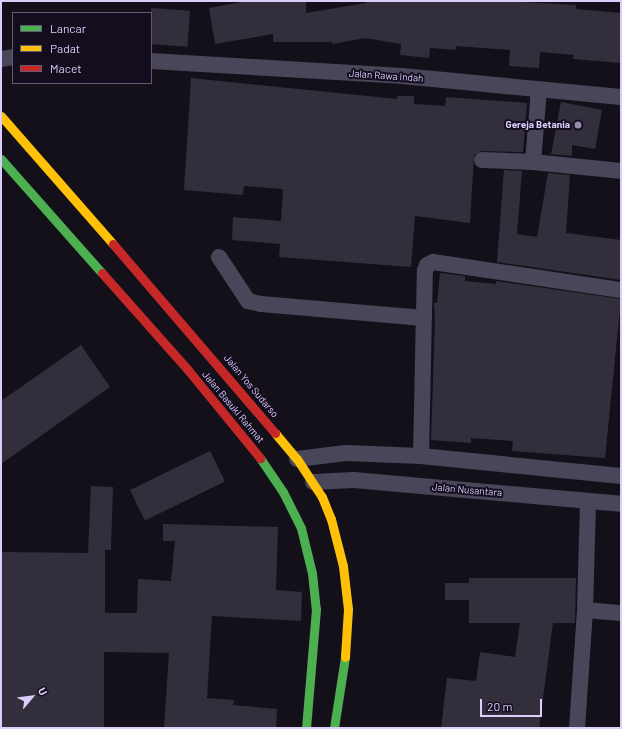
<!DOCTYPE html>
<style>
body{margin:0}
#map{position:relative;width:622px;height:729px;overflow:hidden;background:#14101a;font-family:Barlow,sans-serif}
div>[style]{position:absolute}
.building>*{inset:0;background:#332e3c;transform-origin:0 0}
.street>*{height:16px;margin:-8px;padding:0 8px;transform-origin:8px;border-radius:8px;background:#4a465a}
.fast>*{height:9px;margin:-4.5px;padding:0 4.5px;transform-origin:4.5px;border-radius:4.5px;background:#4caf50}
.slow>*{height:9px;margin:-4.5px;padding:0 4.5px;transform-origin:4.5px;border-radius:4.5px;background:#ffc107}
.jam>*{height:9px;margin:-4.5px;padding:0 4.5px;transform-origin:4.5px;border-radius:4.5px;background:#c62828}
.dots>*{width:11px;height:11px;translate:-50% -50%;box-sizing:border-box;border:2px solid #130d1d;border-radius:50%}
span{translate:-50% -50%;white-space:nowrap;text-align:center;line-height:1.15;-webkit-text-stroke:4px #130d1d;paint-order:stroke}
.street-label{font-size:10px;color:#dbcdfc}
.poi-label{font-size:10px;color:#dbcdfc;font-weight:700}
.right{translate:-100% -50%;text-align:right}
.frame{position:absolute;inset:0;border:2px solid #dbcdfc;pointer-events:none}
.legend{position:absolute;left:12px;top:12px;width:140px;height:72px;box-sizing:border-box;background:#130d1d;border:1px solid #635a76;margin:0;padding:5px 7px;list-style:none;font-size:12px;color:#dbcdfc}
.legend li{display:flex;align-items:center;gap:8px;height:20px}
.legend b{width:20px;border:1px solid #635a76}
.north{position:absolute;left:12px;top:677px;width:40px;height:40px;-webkit-text-stroke:3px #130d1d;paint-order:stroke;rotate:62deg;font-size:11px;font-weight:700;line-height:16px;text-align:center;color:#dbcdfc}
.north::after{content:'';display:block;margin:auto;width:14px;height:18px;background:#dbcdfc;clip-path:polygon(50% 0,100% 100%,50% 72%,0 100%)}
.scale{position:absolute;left:480px;top:699px;width:62px;height:18px;box-sizing:border-box;border:2px solid #dbcdfc;border-top:0;padding-left:5px;font-size:12px;line-height:14px;white-space:nowrap;color:#dbcdfc;-webkit-text-stroke:3px #130d1d;paint-order:stroke}
</style>
<div id="map">
<div class="building">
<div style="clip-path:polygon(247px 1px,306px 2px,306px 13px,366px 3px,366px 1px,501px 1px,576px 5px,576px 9px,621px 13px,621px 63px,573px 59px,574px 55px,540px 52px,539px 68px,509px 66px,510px 50px,456px 46px,456px 50px,430px 48px,429px 58px,400px 55px,401px 44px,365px 38px,332px 44px,332px 42px,273px 42px,273px 34px,215px 44px,209px 8px)"></div>
<div style="left:151px;top:8px;width:39px;height:36px;rotate:4deg"></div>
<div style="clip-path:polygon(191px 78px,397px 99px,397px 96px,414px 96px,414px 104px,445px 106px,446px 97px,527px 103px,523px 152px,482px 151px,474px 155px,470px 223px,415px 216px,411px 267px,279px 257px,280px 244px,232px 240px,233px 217px,281px 221px,283px 189px,244px 186px,243px 195px,184px 190px)"></div>
<div style="clip-path:polygon(561px 102px,602px 110px,595px 149px,572px 145px,572px 156px,551px 154px)"></div>
<div style="clip-path:polygon(504px 170px,522px 171px,517px 234px,537px 237px,548px 173px,570px 175px,566px 233px,621px 240px,621px 280px,497px 262px)"></div>
<div style="clip-path:polygon(440px 273px,465px 276px,465px 281px,496px 284px,496px 281px,621px 299px,605px 458px,512px 451px,513px 441px,471px 438px,471px 443px,431px 440px,435px 320px,434px 303px,437px 303px)"></div>
<div style="clip-path:polygon(81px 345px,110px 387px,1px 464px,1px 401px)"></div>
<div style="left:210px;top:451px;width:34px;height:89px;rotate:64deg"></div>
<div style="clip-path:polygon(91px 486px,113px 487px,111px 550px,105px 550px,105px 613px,137px 613px,138px 579px,171px 581px,175px 541px,163px 541px,163px 524px,278px 527px,276px 590px,302px 592px,301px 621px,212px 616px,207px 698px,234px 700px,233px 705px,277px 709px,276px 728px,164px 728px,169px 653px,104px 652px,104px 728px,1px 728px,1px 552px,88px 553px)"></div>
<div style="clip-path:polygon(469px 578px,576px 578px,575px 623px,553px 623px,539px 728px,441px 728px,447px 678px,476px 681px,480px 652px,515px 657px,520px 623px,469px 623px,469px 600px,445px 600px,445px 583px,469px 583px)"></div>
</div>
<div class="street">
<div style="left:1px;top:59px;width:12px;rotate:-9deg"></div>
<div style="left:151px;top:61px;width:251px;rotate:3.4deg"></div>
<div style="left:402px;top:76px;width:220px;rotate:5.5deg"></div>
<div style="left:482px;top:160px;width:51px;rotate:2.2deg"></div>
<div style="left:533px;top:162px;width:88px;rotate:5.8deg"></div>
<div style="left:533px;top:162px;width:73px;rotate:-85.3deg"></div>
<div style="left:219px;top:257px;width:53px;rotate:56.6deg"></div>
<div style="left:248px;top:301px;width:13px;rotate:13deg"></div>
<div style="left:261px;top:304px;width:163px;rotate:4.9deg"></div>
<div style="left:421px;top:456px;width:185px;rotate:-88.8deg"></div>
<div style="left:425px;top:271px;width:6px;rotate:-72deg"></div>
<div style="left:427px;top:265px;width:7px;rotate:-27deg"></div>
<div style="left:433px;top:262px;width:190px;rotate:8.5deg"></div>
<div style="left:297px;top:459px;width:49px;rotate:-7deg"></div>
<div style="left:346px;top:453px;width:75px;rotate:2.3deg"></div>
<div style="left:421px;top:456px;width:201px;rotate:5.7deg"></div>
<div style="left:313px;top:482px;width:41px;rotate:-2.8deg"></div>
<div style="left:354px;top:480px;width:268px;rotate:5.1deg"></div>
<div style="left:585px;top:610px;width:36px;rotate:5deg"></div>
<div style="left:577px;top:728px;width:118px;rotate:-86.1deg"></div>
<div style="left:585px;top:610px;width:109px;rotate:-88.4deg"></div>
</div>
<div class="fast">
<div style="left:1px;top:159px;width:152px;rotate:48.5deg"></div>
<div style="left:260px;top:458px;width:41px;rotate:55.9deg"></div>
<div style="left:283px;top:492px;width:40px;rotate:63.4deg"></div>
<div style="left:301px;top:528px;width:46px;rotate:76.3deg"></div>
<div style="left:312px;top:573px;width:36px;rotate:84deg"></div>
<div style="left:316px;top:609px;width:119px;rotate:94.8deg"></div>
<div style="left:334px;top:728px;width:72px;rotate:-81.2deg"></div>
</div>
<div class="slow">
<div style="left:1px;top:116px;width:170px;rotate:48.8deg"></div>
<div style="left:275px;top:433px;width:34px;rotate:50deg"></div>
<div style="left:297px;top:459px;width:45px;rotate:56.7deg"></div>
<div style="left:322px;top:497px;width:24px;rotate:68deg"></div>
<div style="left:331px;top:519px;width:49px;rotate:75.7deg"></div>
<div style="left:343px;top:566px;width:43px;rotate:83.4deg"></div>
<div style="left:348px;top:609px;width:48px;rotate:93.6deg"></div>
</div>
<div class="jam">
<div style="left:113px;top:244px;width:249px;rotate:49.4deg"></div>
<div style="left:102px;top:273px;width:130px;rotate:48.4deg"></div>
<div style="left:188px;top:370px;width:114px;rotate:50.7deg"></div>
</div>
<div class="dots">
<div style="left:578px;top:125px;background:#958bad"></div>
</div>
<div class="street-label">
<span style="left:386px;top:76px;rotate:4deg">Jalan Rawa Indah</span>
<span style="left:251px;top:386px;rotate:50deg">Jalan Yos Sudarso</span>
<span style="left:233px;top:407px;rotate:50deg">Jalan Basuki Rahmat</span>
<span style="left:467px;top:490px;rotate:5deg">Jalan Nusantara</span>
</div>
<div class="poi-label">
<span class="right" style="left:570px;top:125px">Gereja Betania</span>
</div>
<div class="frame"></div>
<ul class="legend">
<li><b style="height:5px;background:#4caf50"></b>Lancar</li>
<li><b style="height:5px;background:#ffc107"></b>Padat</li>
<li><b style="height:5px;background:#c62828"></b>Macet</li>
</ul>
<div class="north">U</div>
<div class="scale">20 m</div>
</div>
